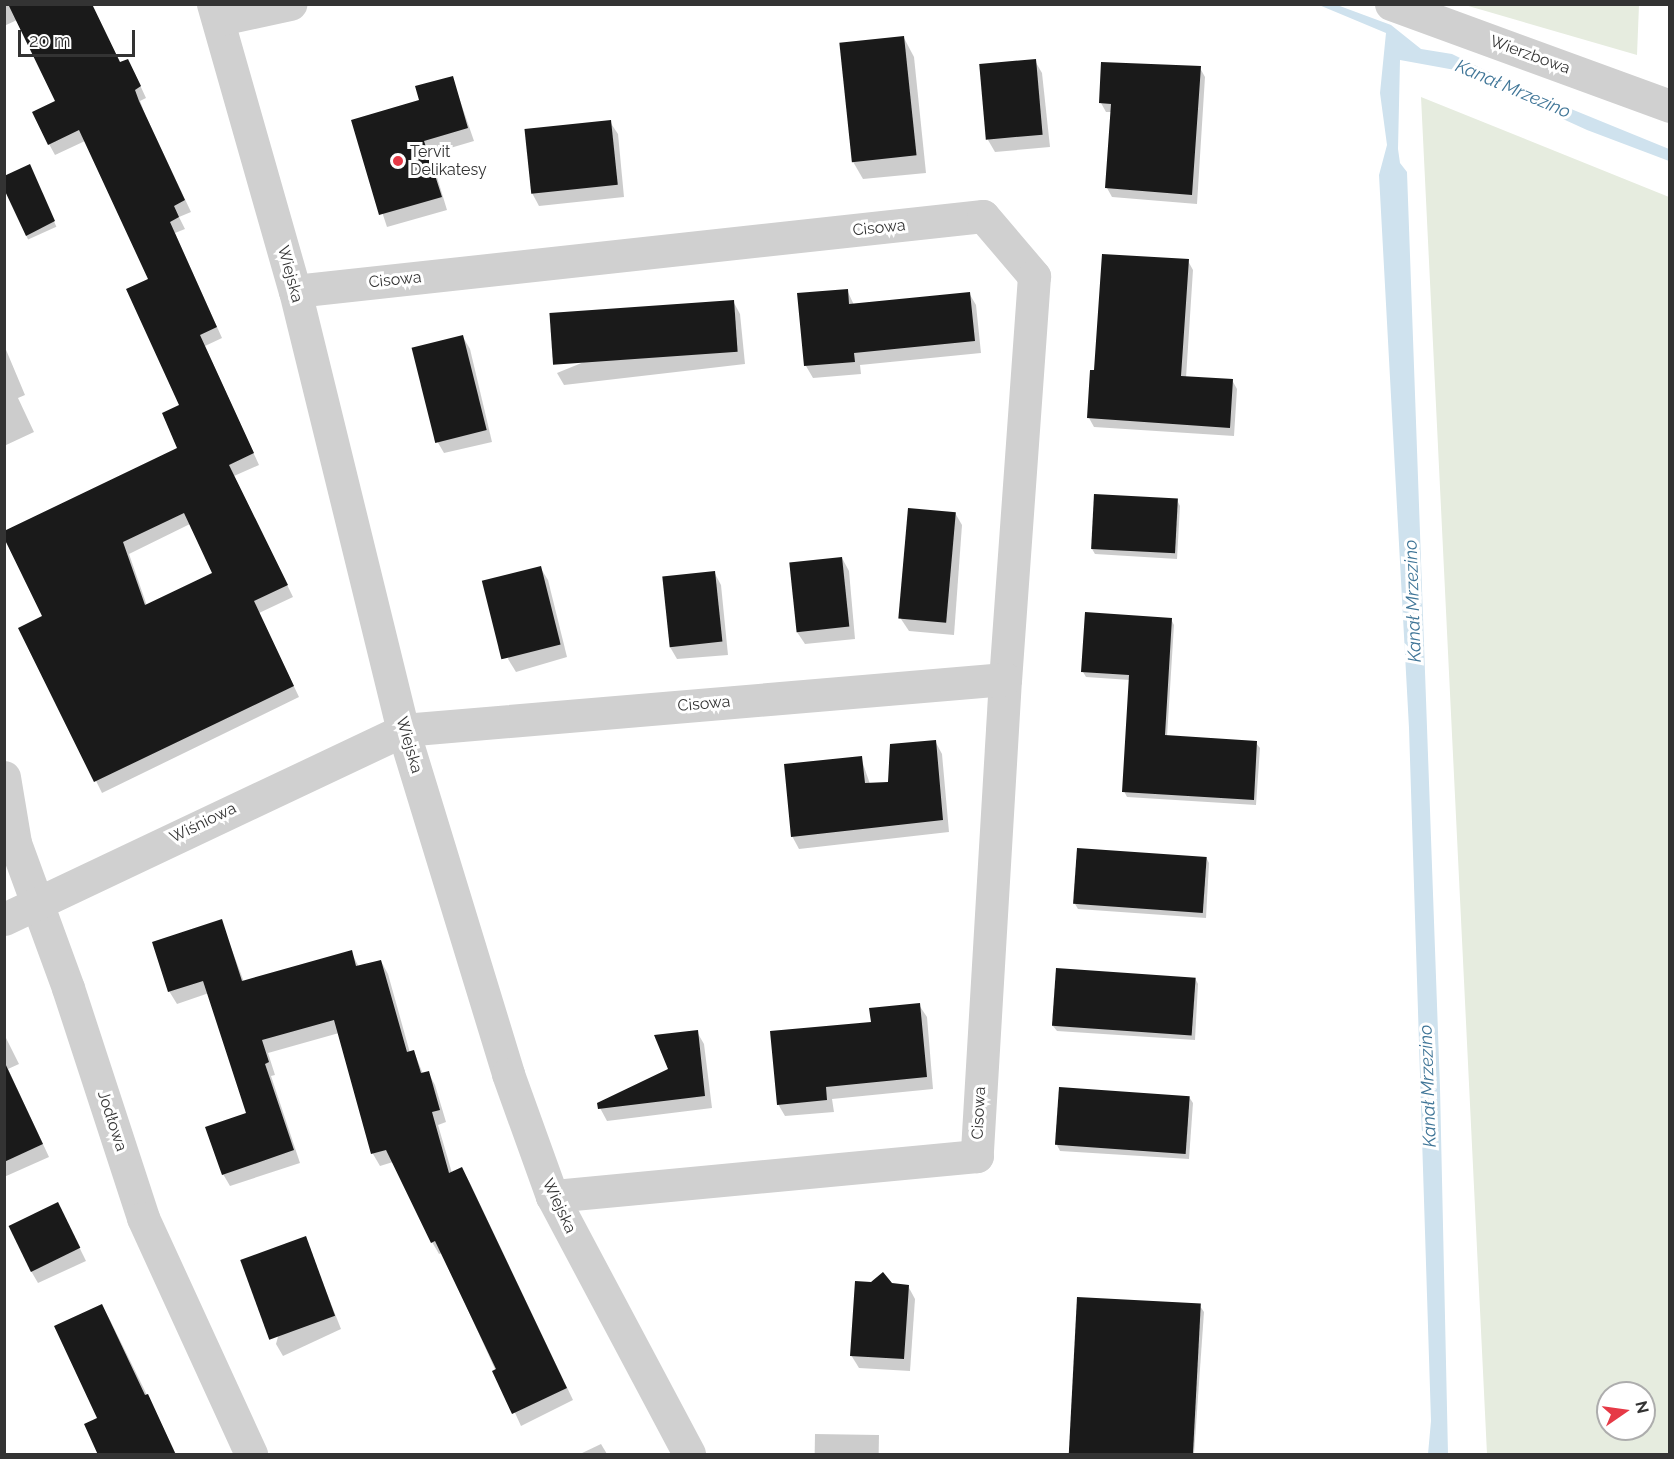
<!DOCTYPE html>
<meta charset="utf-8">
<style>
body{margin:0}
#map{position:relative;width:1674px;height:1459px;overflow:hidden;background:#fff;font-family:Raleway,sans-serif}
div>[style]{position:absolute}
.green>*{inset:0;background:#e6ecdf}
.water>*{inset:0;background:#cfe2ee}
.shadow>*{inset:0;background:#0003;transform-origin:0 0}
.building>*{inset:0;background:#1a1a1a;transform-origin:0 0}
.minor>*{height:33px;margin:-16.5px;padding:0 16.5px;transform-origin:16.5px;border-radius:16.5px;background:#d0d0d0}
.dots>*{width:16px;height:16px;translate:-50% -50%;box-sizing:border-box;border:3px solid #fff;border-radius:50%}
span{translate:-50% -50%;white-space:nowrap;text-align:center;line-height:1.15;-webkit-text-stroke:6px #fff;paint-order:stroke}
.street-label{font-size:16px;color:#333}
.poi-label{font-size:16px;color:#333}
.left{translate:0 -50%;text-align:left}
.water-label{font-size:18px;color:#3f7597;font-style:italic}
.frame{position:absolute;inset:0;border:6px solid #333;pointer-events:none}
.north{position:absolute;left:1596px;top:1381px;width:60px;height:60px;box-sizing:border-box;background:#fff;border:2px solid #adadad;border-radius:50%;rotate:77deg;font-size:16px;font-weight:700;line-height:24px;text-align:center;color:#333}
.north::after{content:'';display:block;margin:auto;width:21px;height:27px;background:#e63946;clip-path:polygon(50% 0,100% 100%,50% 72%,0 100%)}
.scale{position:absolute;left:18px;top:30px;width:117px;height:27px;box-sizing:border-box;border:3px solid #333;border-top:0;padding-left:8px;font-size:18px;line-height:21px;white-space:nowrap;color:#333;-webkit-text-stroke:4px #fff;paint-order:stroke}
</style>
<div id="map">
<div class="green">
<div style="clip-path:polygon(1465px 5px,1639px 5px,1637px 55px)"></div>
<div style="clip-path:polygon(evenodd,1421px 97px,1669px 197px,1669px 1454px,1487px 1454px,1421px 97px,1608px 1393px,1644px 1393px,1644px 1429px,1608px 1429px,1608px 1393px)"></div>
</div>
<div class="water">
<div style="clip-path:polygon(1319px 5px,1337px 5px,1391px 25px,1421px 49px,1452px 54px,1527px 91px,1669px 149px,1669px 161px,1587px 130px,1455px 70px,1400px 60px,1398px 149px,1400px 163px,1407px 172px,1440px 1088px,1448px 1454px,1428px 1454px,1431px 1421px,1409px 728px,1379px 175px,1387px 145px,1380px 93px,1386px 33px)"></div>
</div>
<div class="shadow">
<div style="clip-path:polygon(evenodd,4px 4px,91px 4px,120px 64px,134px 72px,146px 98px,140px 101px,145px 114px,191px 212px,179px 217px,185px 229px,175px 233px,222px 338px,205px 346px,259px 465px,234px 476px,293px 597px,259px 613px,299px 697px,102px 793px,20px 628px,44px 617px,179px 449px,181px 406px,150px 280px,85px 141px,55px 155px,49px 144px,57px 102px,17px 20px,4px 26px,4px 4px,190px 524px,214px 573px,147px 606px,129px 554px,190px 524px)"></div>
<div style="clip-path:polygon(904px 38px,914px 57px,926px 173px,863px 179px,852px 160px)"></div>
<div style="clip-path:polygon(1035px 61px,1042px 73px,1050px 147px,995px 152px,988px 140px)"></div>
<div style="clip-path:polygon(1200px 68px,1205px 77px,1197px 204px,1112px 197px,1107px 188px,1112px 112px,1106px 112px,1101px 103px)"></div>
<div style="clip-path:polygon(452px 77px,474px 141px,430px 154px,447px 210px,387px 227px,352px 121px,421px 101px)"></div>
<div style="clip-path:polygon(610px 122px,618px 134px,624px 197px,539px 206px,532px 193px)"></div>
<div style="left:32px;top:172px;width:60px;height:31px;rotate:66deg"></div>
<div style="clip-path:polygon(1188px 261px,1193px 270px,1186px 378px,1232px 380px,1237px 389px,1234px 436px,1094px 427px,1089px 418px,1091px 372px,1096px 372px)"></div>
<div style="clip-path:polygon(847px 290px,854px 305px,969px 293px,976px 305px,981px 353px,860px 365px,861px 374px,813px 378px,806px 366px,798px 295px)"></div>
<div style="clip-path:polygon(733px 301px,740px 314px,745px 364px,564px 385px,557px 373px)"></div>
<div style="clip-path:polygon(463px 337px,470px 349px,492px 442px,444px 453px,437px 441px)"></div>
<div style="clip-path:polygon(4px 345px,25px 395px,18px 398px,34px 432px,4px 446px)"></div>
<div style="clip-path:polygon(1177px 500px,1180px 506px,1177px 559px,1095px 554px,1092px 549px)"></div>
<div style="clip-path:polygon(955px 513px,962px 525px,954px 635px,909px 631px,901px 619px)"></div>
<div style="clip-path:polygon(842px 558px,849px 571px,855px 639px,805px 644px,797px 632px)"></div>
<div style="clip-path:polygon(540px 567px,548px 580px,567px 657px,516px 672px,508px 659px)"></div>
<div style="clip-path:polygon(714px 572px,721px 585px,728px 655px,677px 659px,670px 647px,664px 577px)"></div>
<div style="clip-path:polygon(1171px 619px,1174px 625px,1167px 737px,1256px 743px,1260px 748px,1256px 805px,1127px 797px,1124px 791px,1130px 680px,1086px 677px,1083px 672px)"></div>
<div style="clip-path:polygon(935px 741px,942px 754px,949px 832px,799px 849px,792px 836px,861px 758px,870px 784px,889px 784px)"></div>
<div style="clip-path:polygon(1206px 857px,1209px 863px,1206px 918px,1078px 909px,1075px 904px)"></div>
<div style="clip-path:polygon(221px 921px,244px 982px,351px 952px,359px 967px,381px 961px,388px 974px,410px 1053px,414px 1052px,423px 1074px,428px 1072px,435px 1085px,446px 1122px,438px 1125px,452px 1173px,462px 1169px,469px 1181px,573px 1400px,521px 1426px,442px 1253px,439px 1254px,432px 1242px,393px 1162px,380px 1166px,373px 1154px,339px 1033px,268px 1053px,275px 1075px,271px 1076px,300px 1163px,230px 1186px,223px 1174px,248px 1114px,209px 993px,177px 1004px,169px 991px)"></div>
<div style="clip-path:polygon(1195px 978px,1198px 984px,1195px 1040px,1057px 1031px,1053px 1026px)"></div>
<div style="clip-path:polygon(919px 1005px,927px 1017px,933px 1089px,832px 1099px,834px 1112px,785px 1116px,778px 1104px,872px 1023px)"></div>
<div style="clip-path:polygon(697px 1032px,704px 1044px,712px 1108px,607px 1121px,600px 1108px,670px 1070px)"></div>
<div style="clip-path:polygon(4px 1034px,19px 1064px,8px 1069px,49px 1157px,4px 1177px)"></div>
<div style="clip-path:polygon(1189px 1097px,1193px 1103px,1189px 1159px,1060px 1151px,1057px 1145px)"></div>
<div style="clip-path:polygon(58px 1204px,86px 1261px,38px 1283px,31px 1271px)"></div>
<div style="clip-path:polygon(305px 1238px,341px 1329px,283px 1356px,276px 1344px)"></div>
<div style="clip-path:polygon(892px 1285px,908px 1286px,915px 1299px,910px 1371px,859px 1368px,851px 1355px)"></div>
<div style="clip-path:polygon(102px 1306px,109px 1318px,176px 1454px,99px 1454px)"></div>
<div style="clip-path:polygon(1200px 1306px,1204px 1312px,1194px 1454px,1068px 1454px)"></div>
<div style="left:815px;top:1434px;width:64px;height:20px;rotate:1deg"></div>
<div style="clip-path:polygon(601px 1444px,607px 1454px,580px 1454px)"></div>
</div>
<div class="building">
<div style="clip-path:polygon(evenodd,8px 4px,92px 4px,120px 62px,128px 59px,141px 86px,135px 90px,139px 101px,185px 200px,174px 206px,179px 217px,170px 222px,217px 327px,200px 335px,254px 453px,229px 465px,288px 585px,254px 601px,294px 686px,94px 782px,18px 628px,42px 616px,4px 538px,4px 531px,177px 448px,162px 413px,179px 405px,126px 289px,148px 279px,79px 130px,48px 145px,32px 112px,55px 101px,8px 4px,184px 513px,212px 573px,145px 605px,123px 542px,184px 513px)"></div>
<div style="left:904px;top:36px;width:120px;height:65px;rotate:84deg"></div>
<div style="left:1036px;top:59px;width:76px;height:57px;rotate:85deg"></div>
<div style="clip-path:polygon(1101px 62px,1201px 66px,1192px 195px,1105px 188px,1111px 104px,1099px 103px)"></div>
<div style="clip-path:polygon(453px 76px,468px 128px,424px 141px,442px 197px,379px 215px,351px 120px,419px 100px,415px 86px)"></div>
<div style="left:611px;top:120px;width:65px;height:87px;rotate:84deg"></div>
<div style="clip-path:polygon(30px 164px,55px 221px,26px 236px,4px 189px,4px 176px)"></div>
<div style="clip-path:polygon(1102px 254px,1189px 259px,1181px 376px,1233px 379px,1230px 428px,1087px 418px,1090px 370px,1094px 370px)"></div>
<div style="clip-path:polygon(848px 289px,849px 304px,970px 292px,975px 341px,854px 353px,855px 362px,804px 366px,797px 293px)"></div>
<div style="left:734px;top:300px;width:52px;height:185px;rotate:86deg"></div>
<div style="left:463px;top:335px;width:98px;height:53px;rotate:76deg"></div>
<div style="left:1094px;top:494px;width:84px;height:55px;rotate:3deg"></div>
<div style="left:908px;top:508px;width:48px;height:111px;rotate:5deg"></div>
<div style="left:842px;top:557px;width:70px;height:53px;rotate:84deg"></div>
<div style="left:541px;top:566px;width:81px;height:61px;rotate:76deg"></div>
<div style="left:715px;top:571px;width:71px;height:53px;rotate:84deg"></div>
<div style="clip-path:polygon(1085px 612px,1172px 618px,1165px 735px,1257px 741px,1254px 800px,1122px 792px,1129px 675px,1081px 672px)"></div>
<div style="clip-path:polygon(936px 740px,943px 820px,791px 837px,784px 764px,862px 756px,865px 783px,888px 782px,890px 744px)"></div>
<div style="left:1077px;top:848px;width:130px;height:56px;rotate:4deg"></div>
<div style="clip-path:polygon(222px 919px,242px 981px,352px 950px,356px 966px,381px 960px,407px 1052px,414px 1050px,421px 1073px,429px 1071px,440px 1110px,432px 1112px,449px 1173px,462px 1167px,567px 1388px,512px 1414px,492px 1371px,496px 1369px,435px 1241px,431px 1243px,386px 1150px,371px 1154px,334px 1020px,262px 1040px,269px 1062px,265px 1064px,294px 1150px,222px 1175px,205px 1127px,246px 1113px,203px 981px,168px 992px,152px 942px)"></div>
<div style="left:1056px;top:968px;width:140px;height:58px;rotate:4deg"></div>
<div style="clip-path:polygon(920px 1003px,927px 1077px,826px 1087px,827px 1100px,777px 1105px,770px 1031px,871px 1022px,869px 1008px)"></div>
<div style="clip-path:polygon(698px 1030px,705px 1096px,598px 1109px,597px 1103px,668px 1069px,654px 1035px)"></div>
<div style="clip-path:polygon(4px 1061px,43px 1144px,4px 1162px)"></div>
<div style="left:1059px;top:1087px;width:131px;height:58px;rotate:4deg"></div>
<div style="left:58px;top:1202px;width:51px;height:55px;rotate:64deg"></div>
<div style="left:306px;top:1236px;width:85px;height:70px;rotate:70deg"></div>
<div style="clip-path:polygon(883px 1272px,892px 1283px,909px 1285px,904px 1359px,850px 1356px,855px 1281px,871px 1282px)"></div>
<div style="left:1077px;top:1297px;width:124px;height:158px;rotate:3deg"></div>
<div style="clip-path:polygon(102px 1304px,145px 1395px,148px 1394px,176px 1455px,98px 1455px,84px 1424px,97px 1418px,54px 1326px)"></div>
</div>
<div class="minor">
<div style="left:213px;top:4px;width:298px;rotate:74.1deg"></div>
<div style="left:295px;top:291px;width:452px;rotate:76.2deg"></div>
<div style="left:403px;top:730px;width:360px;rotate:73deg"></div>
<div style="left:508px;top:1074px;width:130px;rotate:70.2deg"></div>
<div style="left:552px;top:1196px;width:292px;rotate:62deg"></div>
<div style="left:1391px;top:4px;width:297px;rotate:20.1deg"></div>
<div style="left:220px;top:19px;width:72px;rotate:-12.1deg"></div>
<div style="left:295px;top:291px;width:692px;rotate:-6.22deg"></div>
<div style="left:983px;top:216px;width:79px;rotate:49.6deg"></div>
<div style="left:1034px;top:276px;width:404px;rotate:94.1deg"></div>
<div style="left:1005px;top:679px;width:478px;rotate:93.4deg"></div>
<div style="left:977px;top:1156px;width:427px;rotate:174.6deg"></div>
<div style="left:4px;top:777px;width:67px;rotate:80.5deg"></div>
<div style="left:15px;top:843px;width:154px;rotate:69.9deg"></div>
<div style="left:68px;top:988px;width:242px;rotate:71.9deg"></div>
<div style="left:143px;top:1218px;width:260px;rotate:65.4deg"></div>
<div style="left:4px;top:919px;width:441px;rotate:-25.3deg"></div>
<div style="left:403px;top:730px;width:604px;rotate:-4.84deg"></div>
</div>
<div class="dots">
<div style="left:398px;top:161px;background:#e63946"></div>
</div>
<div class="street-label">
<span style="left:1530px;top:55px;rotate:20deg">Wierzbowa</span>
<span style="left:879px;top:228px;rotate:-6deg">Cisowa</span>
<span style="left:290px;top:274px;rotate:75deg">Wiejska</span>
<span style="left:395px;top:280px;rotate:-6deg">Cisowa</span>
<span style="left:704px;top:704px;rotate:-5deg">Cisowa</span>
<span style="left:409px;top:745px;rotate:74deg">Wiejska</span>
<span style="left:203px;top:823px;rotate:-26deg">Wiśniowa</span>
<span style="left:979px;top:1113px;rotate:-87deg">Cisowa</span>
<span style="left:112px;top:1121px;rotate:72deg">Jodłowa</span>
<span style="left:559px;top:1206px;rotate:65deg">Wiejska</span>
</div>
<div class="poi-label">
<span class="left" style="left:410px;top:161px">Tervit<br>Delikatesy</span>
</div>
<div class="water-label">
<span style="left:1513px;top:89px;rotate:23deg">Kanał Mrzezino</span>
<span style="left:1413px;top:601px;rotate:-92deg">Kanał Mrzezino</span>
<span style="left:1428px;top:1086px;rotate:-92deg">Kanał Mrzezino</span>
</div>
<div class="frame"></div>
<div class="north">N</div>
<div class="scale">20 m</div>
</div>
